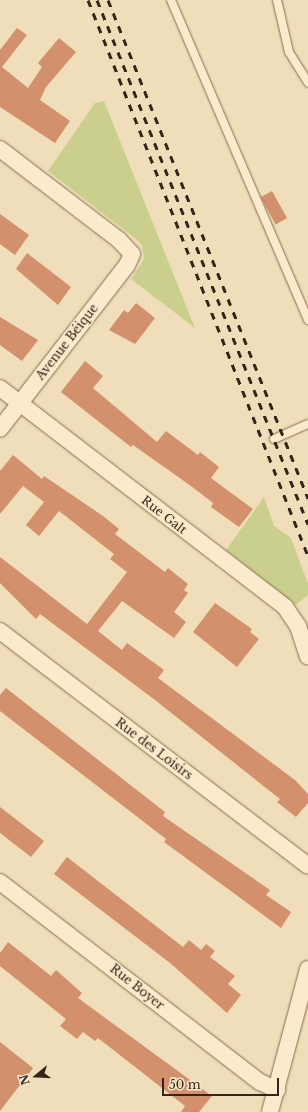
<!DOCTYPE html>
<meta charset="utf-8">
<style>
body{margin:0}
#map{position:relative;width:308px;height:1112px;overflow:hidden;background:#f0ddb9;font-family:"Libre Baskerville",serif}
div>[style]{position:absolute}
.green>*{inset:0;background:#cacf8d}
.building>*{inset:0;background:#d2916c;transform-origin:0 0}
.roads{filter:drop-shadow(0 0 1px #886c53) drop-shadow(0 0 1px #886c53)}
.service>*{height:8px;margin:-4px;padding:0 4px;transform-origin:4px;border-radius:4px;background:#fbebcc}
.minor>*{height:16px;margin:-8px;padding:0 8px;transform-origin:8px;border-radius:8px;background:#fbebcc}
.rail>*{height:3px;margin-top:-1.5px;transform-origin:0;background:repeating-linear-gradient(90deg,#352519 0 7px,transparent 0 14px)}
span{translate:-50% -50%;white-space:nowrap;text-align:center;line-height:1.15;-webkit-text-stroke:3px #f8e8c9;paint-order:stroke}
.street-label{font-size:12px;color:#352519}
.north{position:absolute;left:16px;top:1056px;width:40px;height:40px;-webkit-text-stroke:3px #f8e8c9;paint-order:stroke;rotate:252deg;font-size:11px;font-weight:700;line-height:16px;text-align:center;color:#352519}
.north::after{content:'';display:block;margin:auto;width:14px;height:18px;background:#352519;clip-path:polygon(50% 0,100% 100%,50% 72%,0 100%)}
.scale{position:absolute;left:162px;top:1078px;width:117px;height:18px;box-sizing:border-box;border:2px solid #352519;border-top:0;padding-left:5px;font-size:12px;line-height:14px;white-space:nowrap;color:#352519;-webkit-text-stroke:3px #f8e8c9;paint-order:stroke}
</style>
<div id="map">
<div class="green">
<div style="clip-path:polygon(104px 101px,195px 328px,131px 279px,144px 259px,142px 245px,136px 239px,48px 171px,95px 103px)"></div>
<div style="clip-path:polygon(264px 497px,274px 526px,291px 538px,308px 584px,308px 595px,296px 605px,226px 550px)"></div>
</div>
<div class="building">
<div style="clip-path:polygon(17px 28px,27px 35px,2px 67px,28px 88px,42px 67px,38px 63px,59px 38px,76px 52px,46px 87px,40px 100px,70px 121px,55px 143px,0 107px,0 50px)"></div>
<div style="left:272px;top:191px;width:31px;height:13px;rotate:61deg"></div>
<div style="clip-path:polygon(0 214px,29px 235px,15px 255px,0 244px)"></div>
<div style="clip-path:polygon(27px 253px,71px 287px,58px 305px,16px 269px)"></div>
<div style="clip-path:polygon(136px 303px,155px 318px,135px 344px,109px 330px,124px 310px,128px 313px)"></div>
<div style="clip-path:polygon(0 317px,38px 340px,22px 361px,0 345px)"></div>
<div style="clip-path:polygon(85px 361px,103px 376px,93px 388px,157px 442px,166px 431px,198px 455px,200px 452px,219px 467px,211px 478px,253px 509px,239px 527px,211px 507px,213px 503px,191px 486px,133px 445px,131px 447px,61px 392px)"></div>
<div style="clip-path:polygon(13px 455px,42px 479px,44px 476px,103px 516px,119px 529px,115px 534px,165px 572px,168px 568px,188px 584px,184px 590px,188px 593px,174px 612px,186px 622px,174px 638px,122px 601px,98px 631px,122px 650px,127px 643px,164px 670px,158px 678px,295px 780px,308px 794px,308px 803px,296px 817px,277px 802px,280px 799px,155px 700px,40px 614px,36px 619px,0 583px,0 557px,87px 624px,127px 572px,110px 559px,114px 554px,59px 511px,39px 536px,26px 525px,44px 502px,23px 486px,0 514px,0 471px)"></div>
<div style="clip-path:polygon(215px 603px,252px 629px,250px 632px,259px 639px,237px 667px,193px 632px)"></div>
<div style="clip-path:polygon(6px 688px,165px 812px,163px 816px,270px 890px,266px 895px,291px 912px,281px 928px,164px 842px,166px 839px,0 711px,0 695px)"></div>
<div style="clip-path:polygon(0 807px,44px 841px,31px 857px,0 833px)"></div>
<div style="clip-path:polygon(67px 857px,183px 947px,189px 940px,201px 950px,206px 944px,215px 951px,210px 957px,235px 976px,228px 984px,241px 995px,227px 1013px,170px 963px,54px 874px)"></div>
<div style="clip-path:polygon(8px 942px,51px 976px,56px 970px,82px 993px,78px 998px,212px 1096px,199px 1112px,181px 1112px,185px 1106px,98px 1038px,95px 1041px,83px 1032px,77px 1039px,60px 1026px,66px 1019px,0 966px,0 953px)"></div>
<div style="clip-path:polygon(0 1042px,33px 1068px,0 1111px)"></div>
</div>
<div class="roads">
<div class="service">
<div style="left:171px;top:0;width:348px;rotate:66.8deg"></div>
<div style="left:277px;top:0;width:53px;rotate:77deg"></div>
<div style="left:289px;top:52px;width:36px;rotate:58deg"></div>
<div style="left:274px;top:439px;width:37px;rotate:-24deg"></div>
</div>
<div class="minor">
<div style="left:0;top:149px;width:150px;rotate:37.4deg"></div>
<div style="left:119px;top:240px;width:19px;rotate:47deg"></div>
<div style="left:132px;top:254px;width:12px;rotate:114deg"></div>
<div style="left:127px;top:265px;width:207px;rotate:127.8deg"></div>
<div style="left:0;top:388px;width:359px;rotate:37.5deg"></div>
<div style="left:285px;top:607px;width:23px;rotate:56deg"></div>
<div style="left:298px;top:626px;width:32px;rotate:72deg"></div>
<div style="left:0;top:631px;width:387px;rotate:37.3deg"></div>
<div style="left:0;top:882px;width:328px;rotate:37.6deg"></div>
<div style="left:260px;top:1082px;width:19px;rotate:25deg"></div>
<div style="left:270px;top:1112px;width:148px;rotate:-75.1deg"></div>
</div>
</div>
<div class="rail">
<div style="left:88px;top:0;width:598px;rotate:68.41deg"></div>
<div style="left:97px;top:0;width:565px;rotate:68.07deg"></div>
<div style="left:108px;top:0;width:537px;rotate:68.12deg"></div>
</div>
<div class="street-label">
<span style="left:67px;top:342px;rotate:-52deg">Avenue Béique</span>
<span style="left:164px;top:515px;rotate:38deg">Rue Galt</span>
<span style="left:154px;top:749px;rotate:37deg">Rue des Loisirs</span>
<span style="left:137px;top:987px;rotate:38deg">Rue Boyer</span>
</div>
<div class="north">N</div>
<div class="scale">50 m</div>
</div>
